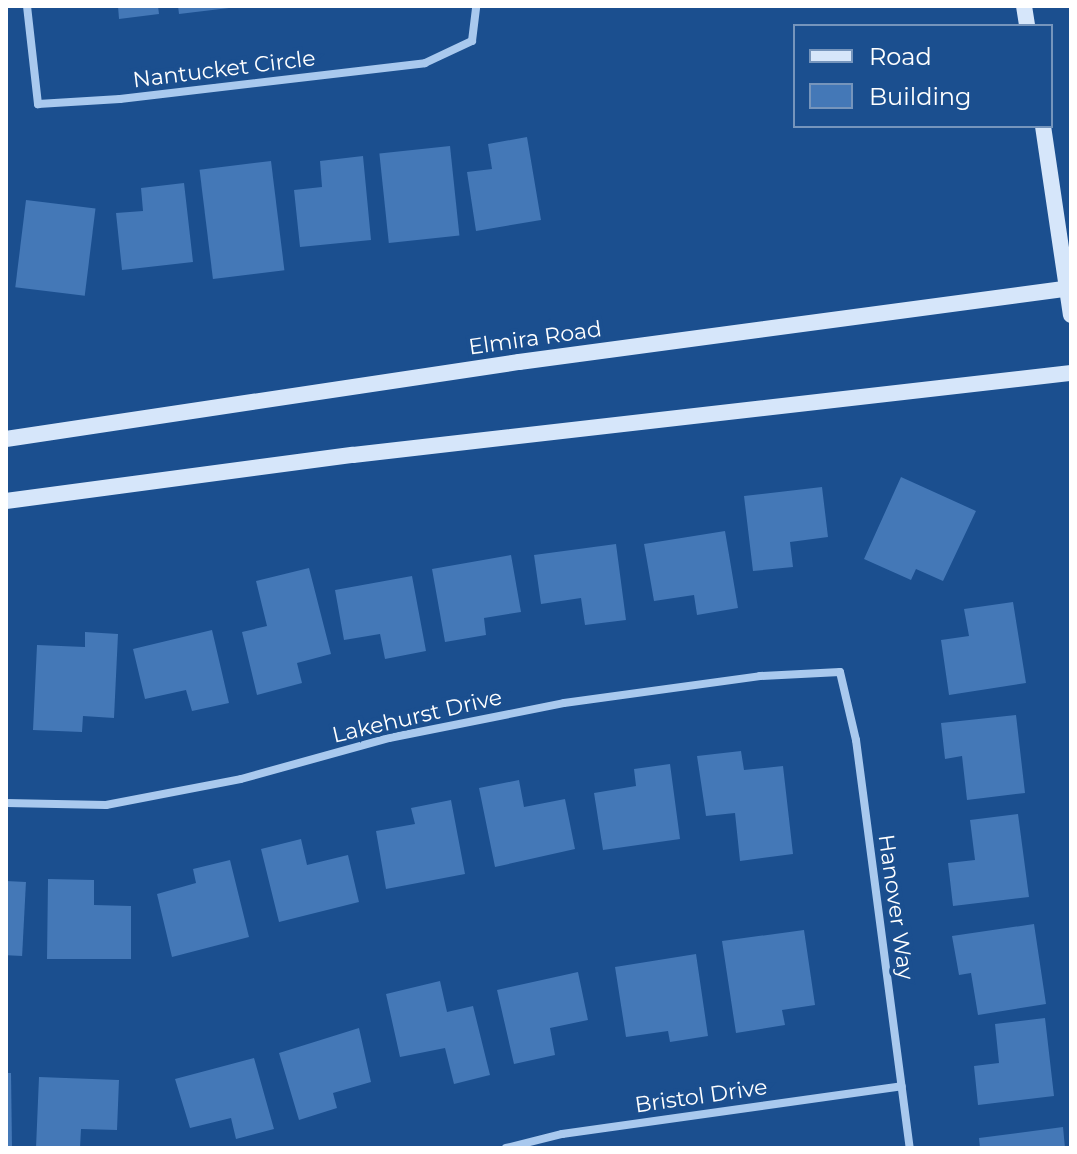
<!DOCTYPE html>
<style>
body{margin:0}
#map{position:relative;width:1077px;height:1154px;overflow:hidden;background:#1b4f8f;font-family:Montserrat,sans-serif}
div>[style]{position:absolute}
.building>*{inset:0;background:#4478b7;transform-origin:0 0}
.minor>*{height:8px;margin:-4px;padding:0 4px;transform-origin:4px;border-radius:4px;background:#a9c9ee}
.secondary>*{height:16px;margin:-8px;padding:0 8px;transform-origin:8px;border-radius:8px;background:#d6e6fa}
span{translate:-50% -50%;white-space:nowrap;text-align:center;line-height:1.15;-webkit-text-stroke:8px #1b4f8f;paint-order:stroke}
.street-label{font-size:22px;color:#fff}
.frame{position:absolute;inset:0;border:8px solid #fff;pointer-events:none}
.legend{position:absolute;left:793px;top:24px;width:260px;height:104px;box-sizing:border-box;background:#1b4f8f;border:2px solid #7695bc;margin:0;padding:10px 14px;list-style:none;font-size:24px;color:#fff}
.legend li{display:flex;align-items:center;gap:16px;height:40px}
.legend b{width:40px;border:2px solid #7695bc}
</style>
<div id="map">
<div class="building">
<div style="clip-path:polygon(118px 6px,158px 6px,159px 14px,119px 19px)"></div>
<div style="clip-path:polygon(178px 6px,229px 6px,229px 8px,179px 14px)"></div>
<div style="clip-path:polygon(527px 137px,541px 220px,476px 231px,467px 172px,492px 169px,488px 144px)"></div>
<div style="left:450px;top:146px;width:90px;height:71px;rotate:84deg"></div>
<div style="clip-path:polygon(363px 156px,371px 240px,300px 247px,294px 190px,322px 187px,320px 161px)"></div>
<div style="left:271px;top:161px;width:110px;height:72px;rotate:83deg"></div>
<div style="clip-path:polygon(184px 183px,193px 262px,122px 270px,116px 213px,143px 211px,141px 188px)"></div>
<div style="left:26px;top:200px;width:70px;height:88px;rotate:7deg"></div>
<div style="clip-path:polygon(901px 477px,976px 511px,943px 581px,916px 569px,911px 580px,864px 559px)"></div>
<div style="clip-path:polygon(822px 487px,828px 537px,790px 542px,793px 567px,753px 571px,744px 496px)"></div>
<div style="clip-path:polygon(725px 531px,738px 608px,697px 615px,694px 595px,654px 601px,644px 544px)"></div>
<div style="clip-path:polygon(616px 544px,626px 620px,585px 625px,581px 598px,541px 604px,534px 555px)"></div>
<div style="clip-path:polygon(511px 555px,521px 612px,484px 618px,486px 635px,445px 642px,432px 569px)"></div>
<div style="clip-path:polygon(309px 568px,331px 654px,297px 663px,302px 683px,257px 695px,242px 632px,267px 626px,256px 581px)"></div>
<div style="clip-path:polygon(412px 576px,426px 651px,385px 659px,380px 634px,344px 640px,335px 590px)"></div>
<div style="clip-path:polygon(1013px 602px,1026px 683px,949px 695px,941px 640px,969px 636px,964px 609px)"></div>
<div style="clip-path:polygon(212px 630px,229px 703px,192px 711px,186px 690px,145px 699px,133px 649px)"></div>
<div style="clip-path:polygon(85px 632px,118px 634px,114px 718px,83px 716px,82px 732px,33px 730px,37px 645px,85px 647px)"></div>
<div style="clip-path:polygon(1016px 715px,1025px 793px,967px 800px,962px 756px,945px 759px,941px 723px)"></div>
<div style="clip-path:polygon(741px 751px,744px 770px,783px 766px,793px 854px,740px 861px,735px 813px,706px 816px,697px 756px)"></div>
<div style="clip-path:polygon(670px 764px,680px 839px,603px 850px,594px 793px,636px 786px,634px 769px)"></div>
<div style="clip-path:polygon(519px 780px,524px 807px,565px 799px,575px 849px,495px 867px,479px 788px)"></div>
<div style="clip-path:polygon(451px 800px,465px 874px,386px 889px,376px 831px,415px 824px,411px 808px)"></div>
<div style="clip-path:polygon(1018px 814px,1029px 897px,953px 906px,948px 863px,975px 860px,970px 820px)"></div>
<div style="clip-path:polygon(301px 839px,307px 865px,348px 855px,359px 902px,279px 922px,261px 849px)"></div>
<div style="clip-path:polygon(230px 860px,249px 937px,172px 957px,157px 894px,196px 883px,193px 869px)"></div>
<div style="clip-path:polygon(48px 879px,94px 880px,94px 905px,131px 906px,131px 959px,47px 959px)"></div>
<div style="left:6px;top:881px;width:20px;height:74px;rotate:3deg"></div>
<div style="clip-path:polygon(1034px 924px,1046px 1004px,978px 1015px,971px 973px,959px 975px,952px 936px)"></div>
<div style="clip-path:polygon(804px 930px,815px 1005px,782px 1010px,785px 1025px,736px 1033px,722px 941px)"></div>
<div style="clip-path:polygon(696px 954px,708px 1036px,670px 1042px,668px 1031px,626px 1037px,615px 967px)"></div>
<div style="clip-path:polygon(578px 972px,588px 1020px,550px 1028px,555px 1055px,514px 1064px,497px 990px)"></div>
<div style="clip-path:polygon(440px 981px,447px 1012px,473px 1006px,490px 1075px,454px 1084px,445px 1048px,400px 1057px,386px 994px)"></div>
<div style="clip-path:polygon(1045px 1018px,1054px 1096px,978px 1105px,974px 1066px,999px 1063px,995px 1024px)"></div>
<div style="clip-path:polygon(359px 1028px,371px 1082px,333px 1093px,337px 1108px,299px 1120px,279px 1053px)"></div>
<div style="clip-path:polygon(254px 1058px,274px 1129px,236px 1139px,231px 1118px,190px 1128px,175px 1079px)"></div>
<div style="clip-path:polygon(6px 1073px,11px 1073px,12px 1148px,6px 1148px)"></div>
<div style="clip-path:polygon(39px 1077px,119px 1080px,117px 1130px,81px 1129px,80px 1148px,36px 1148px)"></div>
<div style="clip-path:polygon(1063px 1127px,1065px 1148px,980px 1148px,979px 1138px)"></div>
</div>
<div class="minor">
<div style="left:27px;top:6px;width:99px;rotate:83.6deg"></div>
<div style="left:38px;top:104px;width:82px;rotate:-3.5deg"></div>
<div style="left:120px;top:99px;width:307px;rotate:-6.7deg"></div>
<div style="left:425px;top:63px;width:52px;rotate:-25.1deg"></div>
<div style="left:472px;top:41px;width:35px;rotate:-83deg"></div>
<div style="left:6px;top:803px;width:100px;rotate:1.1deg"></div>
<div style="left:106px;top:805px;width:137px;rotate:-10.9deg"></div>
<div style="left:241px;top:779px;width:154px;rotate:-15.5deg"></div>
<div style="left:389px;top:738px;width:178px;rotate:-11.3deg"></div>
<div style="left:564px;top:703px;width:198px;rotate:-7.8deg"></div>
<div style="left:760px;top:676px;width:80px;rotate:-2.9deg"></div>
<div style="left:840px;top:672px;width:70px;rotate:76.8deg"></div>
<div style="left:856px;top:740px;width:412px;rotate:82.5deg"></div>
<div style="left:506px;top:1148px;width:58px;rotate:-14deg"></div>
<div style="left:562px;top:1134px;width:343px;rotate:-8deg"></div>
</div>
<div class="secondary">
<div style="left:1024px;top:6px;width:20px;rotate:81deg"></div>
<div style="left:1043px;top:126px;width:191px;rotate:81.6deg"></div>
<div style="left:6px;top:439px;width:519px;rotate:-8.54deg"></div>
<div style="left:519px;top:362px;width:557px;rotate:-7.64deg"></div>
<div style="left:6px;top:501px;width:350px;rotate:-7.6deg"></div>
<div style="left:353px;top:455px;width:723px;rotate:-6.52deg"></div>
</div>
<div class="street-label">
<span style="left:224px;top:69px;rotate:-7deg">Nantucket Circle</span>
<span style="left:535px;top:338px;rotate:-8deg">Elmira Road</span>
<span style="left:417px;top:716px;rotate:-13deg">Lakehurst Drive</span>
<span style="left:896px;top:907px;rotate:82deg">Hanover Way</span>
<span style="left:701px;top:1096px;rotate:-8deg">Bristol Drive</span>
</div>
<div class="frame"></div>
<ul class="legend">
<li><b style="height:10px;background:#d6e6fa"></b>Road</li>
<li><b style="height:22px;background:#4478b7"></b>Building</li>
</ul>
</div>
